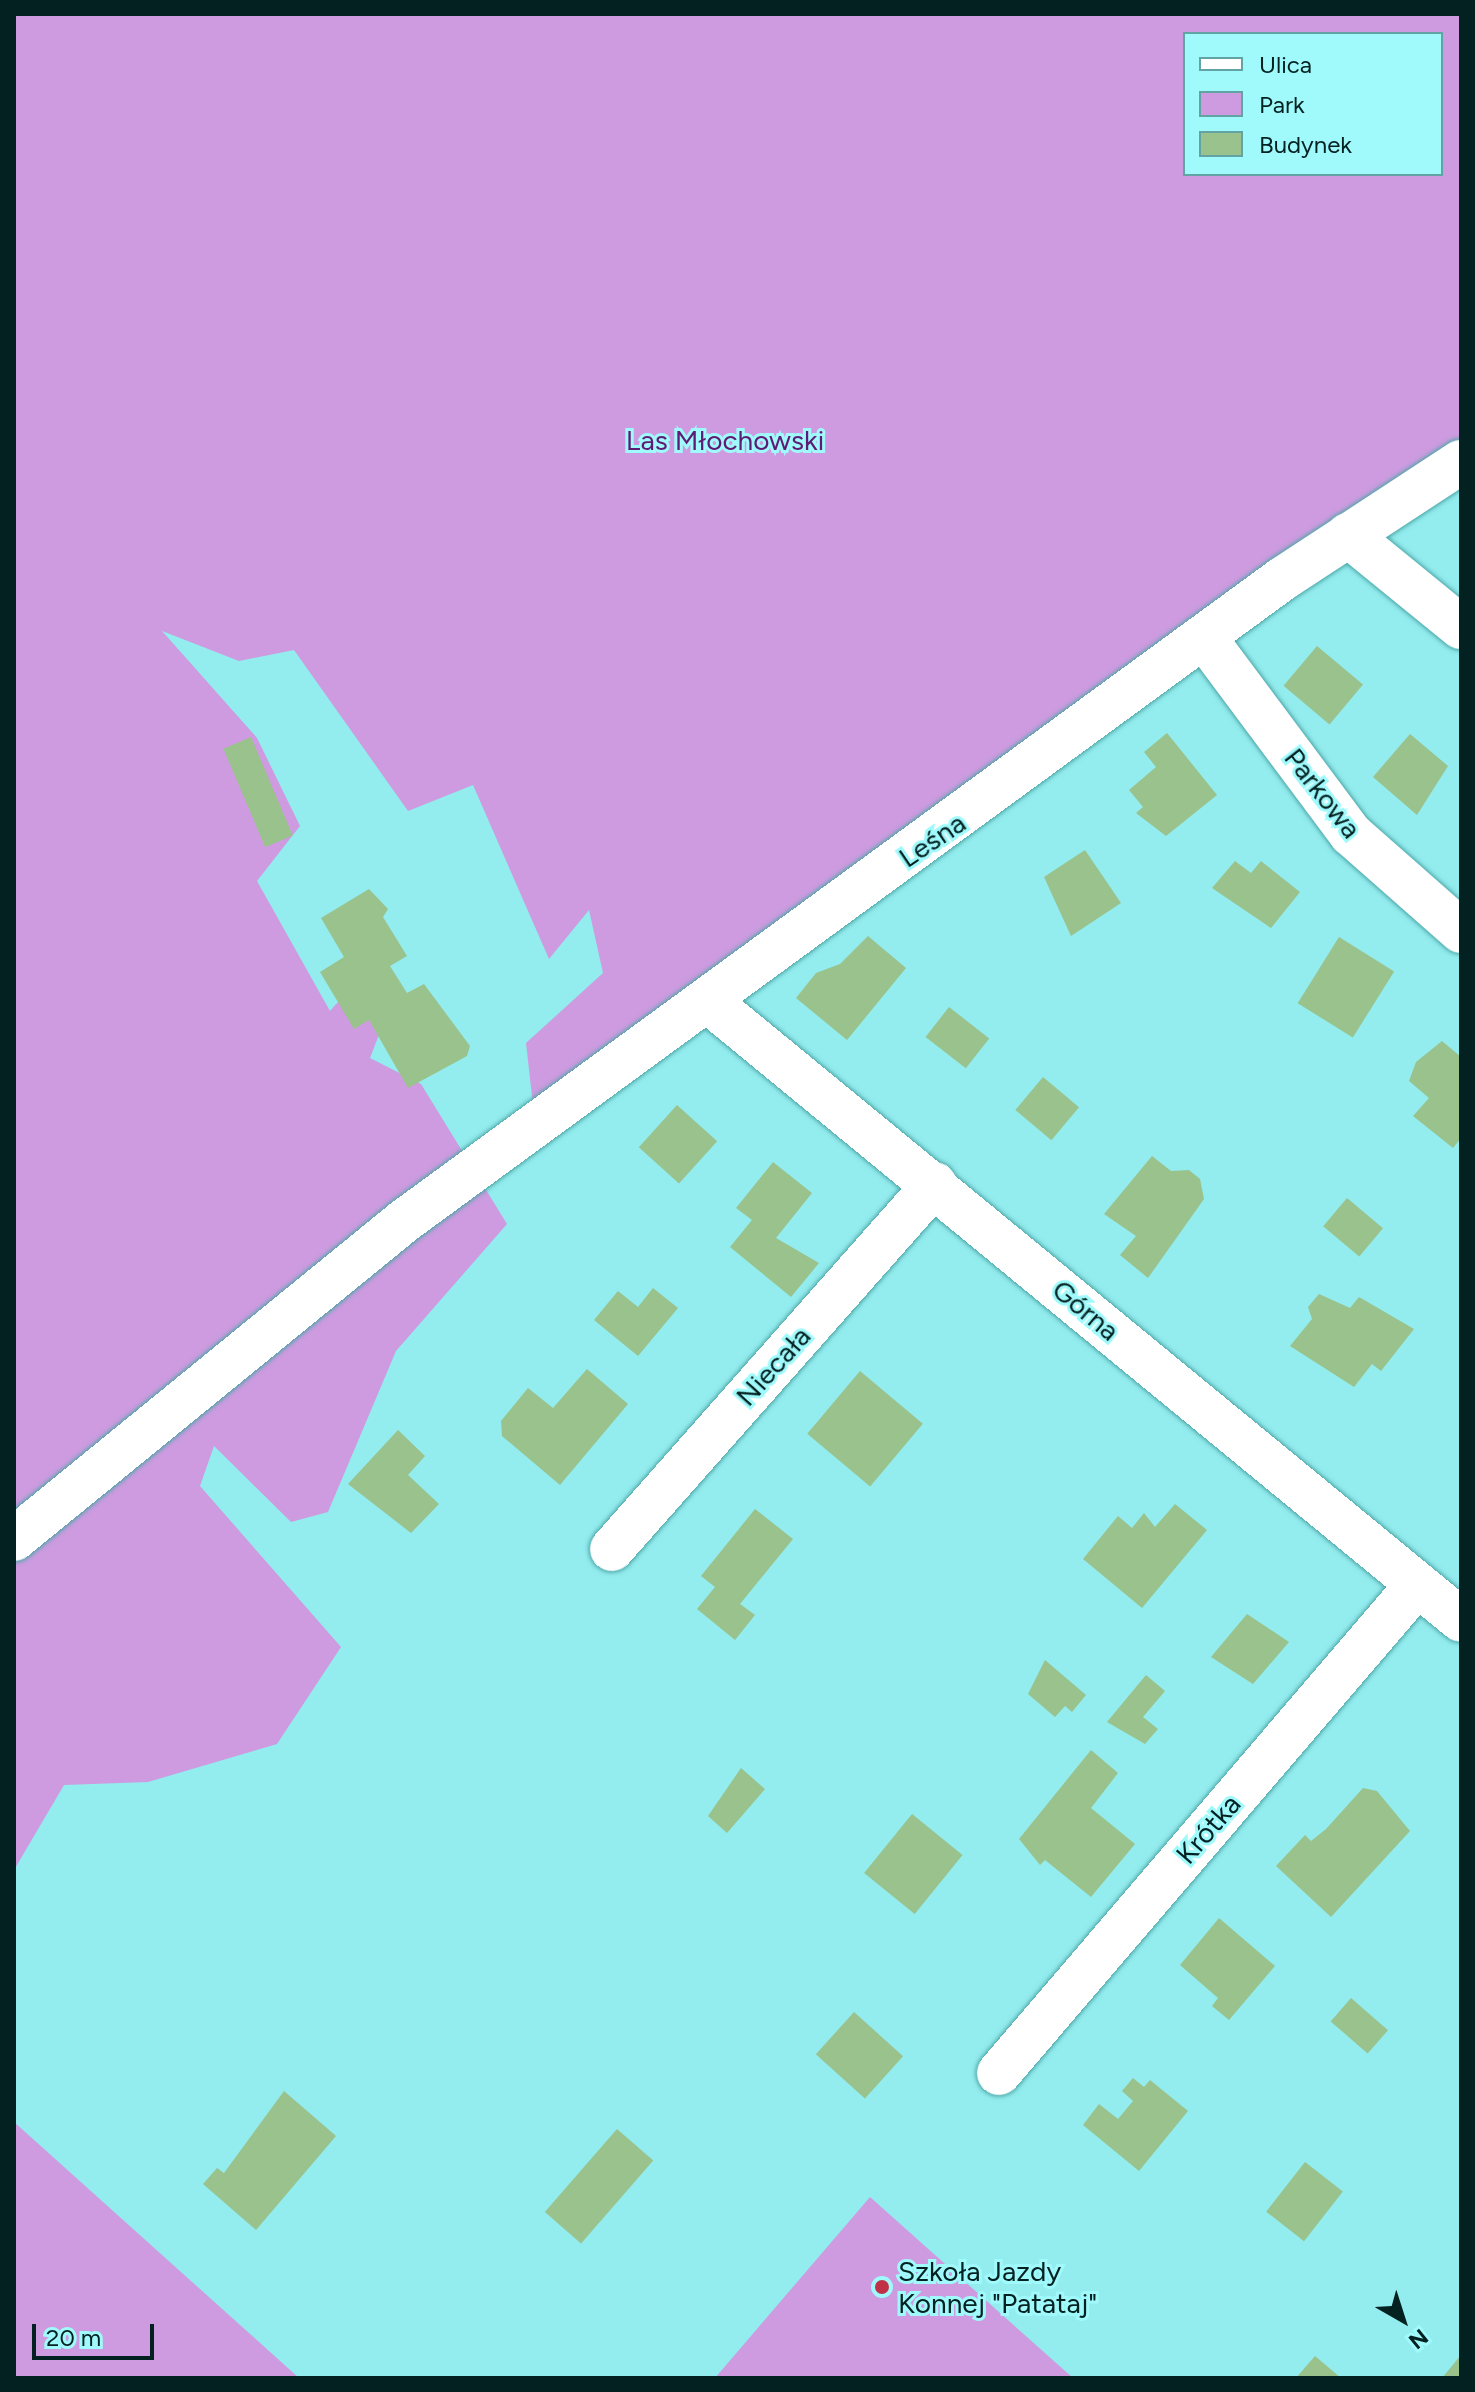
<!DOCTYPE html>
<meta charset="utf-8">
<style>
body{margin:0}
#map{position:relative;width:1475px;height:2392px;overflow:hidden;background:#93eced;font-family:Figtree,sans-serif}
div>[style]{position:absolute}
.green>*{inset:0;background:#ce9be0}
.building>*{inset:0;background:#9ac28c;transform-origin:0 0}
.roads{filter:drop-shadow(0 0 2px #4ca6a8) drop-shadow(0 0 2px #4ca6a8)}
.minor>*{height:44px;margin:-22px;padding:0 22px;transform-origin:22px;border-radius:22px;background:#fff}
.dots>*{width:22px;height:22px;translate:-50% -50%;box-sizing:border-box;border:4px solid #a0f9fb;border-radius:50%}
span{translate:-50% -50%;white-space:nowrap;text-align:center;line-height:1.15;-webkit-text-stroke:6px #a0f9fb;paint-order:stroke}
.park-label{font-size:28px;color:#5f1b73}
.street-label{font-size:28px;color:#042121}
.poi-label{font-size:28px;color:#042121}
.left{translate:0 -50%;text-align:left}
.frame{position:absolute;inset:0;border:16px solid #042121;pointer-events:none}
.legend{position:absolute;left:1183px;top:32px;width:260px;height:144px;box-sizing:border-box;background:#a0f9fb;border:2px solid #62a3a4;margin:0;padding:10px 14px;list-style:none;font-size:24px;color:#042121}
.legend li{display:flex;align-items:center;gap:16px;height:40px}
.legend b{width:40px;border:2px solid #62a3a4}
.north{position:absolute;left:1363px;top:2280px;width:80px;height:80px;-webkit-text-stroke:6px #a0f9fb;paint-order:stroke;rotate:141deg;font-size:22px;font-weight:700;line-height:32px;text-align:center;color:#042121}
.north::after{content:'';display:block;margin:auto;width:28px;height:36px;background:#042121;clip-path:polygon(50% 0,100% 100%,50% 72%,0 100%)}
.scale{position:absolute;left:32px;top:2324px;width:122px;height:36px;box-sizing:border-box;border:4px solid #042121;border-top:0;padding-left:10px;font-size:24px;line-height:28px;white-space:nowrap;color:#042121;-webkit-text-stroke:6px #a0f9fb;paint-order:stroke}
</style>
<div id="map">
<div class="green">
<div style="clip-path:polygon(evenodd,14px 14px,1461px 14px,1461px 449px,534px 1114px,526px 1043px,603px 973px,589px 910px,549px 959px,473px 785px,408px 811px,294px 650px,239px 661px,162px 631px,257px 738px,300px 826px,257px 881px,330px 1011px,353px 985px,387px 1014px,370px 1058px,421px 1084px,507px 1224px,396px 1351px,328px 1512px,291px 1522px,214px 1446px,200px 1486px,341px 1647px,277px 1744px,148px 1782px,64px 1785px,14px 1870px,14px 14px,1185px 34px,1441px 34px,1441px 174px,1185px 174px,1185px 34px)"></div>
<div style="clip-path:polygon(14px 2122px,63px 2166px,299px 2378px,14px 2378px)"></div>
<div style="clip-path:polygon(870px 2197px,1073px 2378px,715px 2378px)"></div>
</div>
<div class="building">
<div style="left:1317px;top:646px;width:60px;height:52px;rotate:40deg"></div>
<div style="clip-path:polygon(1167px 733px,1217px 795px,1166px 836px,1136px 813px,1143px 807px,1129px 790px,1156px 767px,1144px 752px)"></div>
<div style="clip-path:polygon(1410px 734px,1448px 766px,1417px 815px,1373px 777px)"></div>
<div style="left:251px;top:737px;width:107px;height:30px;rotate:67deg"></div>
<div style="clip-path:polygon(1085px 850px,1121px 903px,1071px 936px,1044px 877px)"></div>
<div style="clip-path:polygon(1235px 861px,1251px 873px,1261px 861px,1300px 892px,1271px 928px,1212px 888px)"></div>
<div style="clip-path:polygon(369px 889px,388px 909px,383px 917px,407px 956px,390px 966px,407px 993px,424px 984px,470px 1046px,467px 1056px,408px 1088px,369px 1020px,354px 1029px,320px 972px,344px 957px,321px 918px)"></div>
<div style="clip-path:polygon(868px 936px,906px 968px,847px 1040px,796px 998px,816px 973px,840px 964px)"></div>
<div style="left:1339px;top:937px;width:65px;height:78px;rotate:32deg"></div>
<div style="left:949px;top:1007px;width:51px;height:38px;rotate:38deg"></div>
<div style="clip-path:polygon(1442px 1041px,1461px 1057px,1461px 1138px,1453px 1148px,1413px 1116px,1429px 1098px,1409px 1081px,1416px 1062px)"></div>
<div style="left:1043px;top:1077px;width:47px;height:43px;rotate:40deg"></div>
<div style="left:677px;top:1105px;width:54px;height:57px;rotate:42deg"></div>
<div style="clip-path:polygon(1152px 1156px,1171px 1171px,1189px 1170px,1200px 1179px,1204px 1199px,1148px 1278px,1120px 1255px,1136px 1236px,1104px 1214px)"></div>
<div style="clip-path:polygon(773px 1162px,812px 1193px,776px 1238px,819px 1263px,791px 1297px,730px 1247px,752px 1220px,736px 1208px)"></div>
<div style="left:1347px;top:1198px;width:47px;height:37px;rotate:40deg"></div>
<div style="clip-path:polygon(653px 1288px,678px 1308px,638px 1356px,594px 1320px,618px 1291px,638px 1307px)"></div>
<div style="clip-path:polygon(1319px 1294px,1350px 1308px,1359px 1297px,1414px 1329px,1381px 1371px,1372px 1364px,1354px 1387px,1290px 1346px,1312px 1319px,1308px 1307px)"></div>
<div style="clip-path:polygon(587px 1369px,628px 1404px,560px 1485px,502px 1436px,501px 1421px,528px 1388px,553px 1408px)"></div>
<div style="left:860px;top:1371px;width:82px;height:82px;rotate:40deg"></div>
<div style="clip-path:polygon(398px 1430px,425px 1456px,408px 1475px,439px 1504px,411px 1533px,348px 1484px)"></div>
<div style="clip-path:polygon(1175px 1504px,1207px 1530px,1142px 1608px,1083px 1559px,1118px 1516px,1132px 1528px,1144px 1513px,1155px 1527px)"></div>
<div style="clip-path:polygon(755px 1509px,793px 1539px,740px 1604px,755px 1615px,735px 1640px,697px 1609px,715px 1587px,701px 1576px)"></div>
<div style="clip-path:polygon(1247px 1614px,1289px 1642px,1253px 1684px,1211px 1657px)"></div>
<div style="clip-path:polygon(1045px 1660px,1086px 1695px,1072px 1712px,1065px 1706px,1055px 1717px,1028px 1694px)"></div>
<div style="clip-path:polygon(1146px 1675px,1165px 1691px,1143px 1717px,1158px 1729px,1145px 1744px,1107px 1722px)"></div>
<div style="clip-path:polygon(1091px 1750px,1118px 1773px,1091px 1808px,1135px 1844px,1091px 1897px,1045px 1860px,1040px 1865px,1019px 1839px)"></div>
<div style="clip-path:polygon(741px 1768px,765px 1789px,727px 1833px,708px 1816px)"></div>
<div style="clip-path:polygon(1363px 1788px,1377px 1791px,1410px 1831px,1331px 1917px,1276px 1866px,1305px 1835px,1311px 1841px,1326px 1829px)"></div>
<div style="left:912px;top:1814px;width:65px;height:76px;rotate:39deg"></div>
<div style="clip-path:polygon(1219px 1918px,1275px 1966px,1229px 2020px,1212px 2006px,1218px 1998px,1180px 1965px)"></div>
<div style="left:1351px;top:1998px;width:49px;height:31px;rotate:41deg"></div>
<div style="left:854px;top:2012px;width:66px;height:57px;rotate:42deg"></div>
<div style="clip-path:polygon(1133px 2078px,1144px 2087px,1150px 2080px,1188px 2111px,1139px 2171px,1083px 2125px,1099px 2104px,1118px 2119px,1133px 2101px,1122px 2091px)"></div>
<div style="clip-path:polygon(284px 2091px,336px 2136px,256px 2230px,203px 2184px,217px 2168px,224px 2173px)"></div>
<div style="left:617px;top:2129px;width:48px;height:110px;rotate:41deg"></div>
<div style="left:1305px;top:2162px;width:48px;height:63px;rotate:38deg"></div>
<div style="clip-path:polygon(1461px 2355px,1461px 2378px,1442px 2378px)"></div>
<div style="clip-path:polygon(1315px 2356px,1341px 2378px,1296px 2378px)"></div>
</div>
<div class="roads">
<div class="minor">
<div style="left:1348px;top:535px;width:146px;rotate:39.2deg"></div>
<div style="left:1204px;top:637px;width:246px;rotate:53.3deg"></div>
<div style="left:1351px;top:834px;width:147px;rotate:41.4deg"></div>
<div style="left:709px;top:1002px;width:973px;rotate:39.41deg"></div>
<div style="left:14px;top:1539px;width:503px;rotate:-39.19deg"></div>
<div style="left:404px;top:1221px;width:1088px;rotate:-36.17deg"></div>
<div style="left:1282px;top:579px;width:214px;rotate:-33.2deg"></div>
<div style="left:612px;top:1549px;width:487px;rotate:-48.5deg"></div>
<div style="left:999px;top:2073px;width:643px;rotate:-49.42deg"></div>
</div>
</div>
<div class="dots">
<div style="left:882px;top:2287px;background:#c03046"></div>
</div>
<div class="park-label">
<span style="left:725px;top:440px">Las Młochowski</span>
</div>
<div class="street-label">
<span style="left:1323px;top:793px;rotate:52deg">Parkowa</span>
<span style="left:932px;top:840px;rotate:-34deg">Leśna</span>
<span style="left:1086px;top:1310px;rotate:40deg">Górna</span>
<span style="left:773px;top:1366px;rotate:-48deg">Niecała</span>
<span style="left:1208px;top:1829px;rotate:-49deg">Krótka</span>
</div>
<div class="poi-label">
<span class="left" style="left:898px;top:2287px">Szkoła Jazdy<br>Konnej "Patataj"</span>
</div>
<div class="frame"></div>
<ul class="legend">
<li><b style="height:10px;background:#fff"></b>Ulica</li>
<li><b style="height:22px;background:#ce9be0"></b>Park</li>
<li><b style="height:22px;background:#9ac28c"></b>Budynek</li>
</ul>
<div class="north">N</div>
<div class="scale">20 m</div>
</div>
